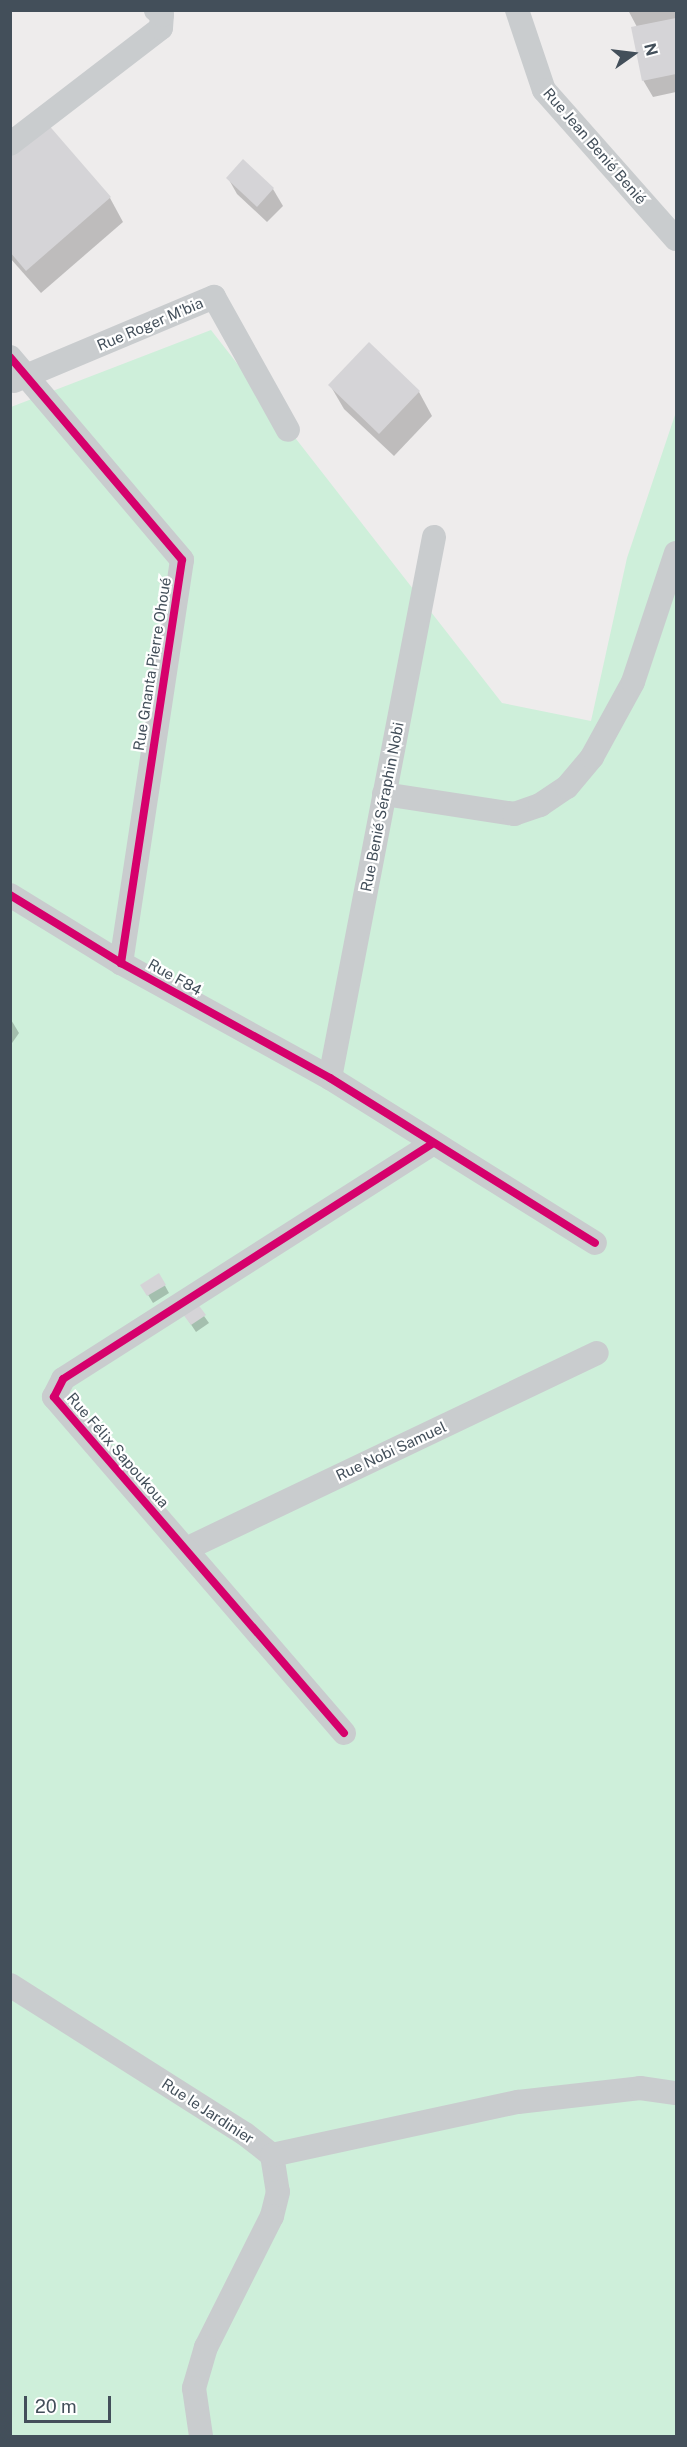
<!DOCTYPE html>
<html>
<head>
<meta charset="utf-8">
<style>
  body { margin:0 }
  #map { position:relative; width:687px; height:2447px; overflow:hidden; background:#eeecec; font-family:"Public Sans",sans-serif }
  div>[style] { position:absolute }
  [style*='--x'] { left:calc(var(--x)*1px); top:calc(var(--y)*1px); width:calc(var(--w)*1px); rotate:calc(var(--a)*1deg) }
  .green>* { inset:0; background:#ceefda }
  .shadow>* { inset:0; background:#0003 }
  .building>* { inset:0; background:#d5d4d7 }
  .minor>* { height:24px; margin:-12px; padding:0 12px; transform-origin:12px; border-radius:12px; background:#c9ccce }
  .cycleway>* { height:8px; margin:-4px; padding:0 4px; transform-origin:4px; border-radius:4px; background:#d6006c }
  span { translate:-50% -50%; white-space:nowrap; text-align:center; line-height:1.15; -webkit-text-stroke:4.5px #fff; paint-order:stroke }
  .street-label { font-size:15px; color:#434f5a }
  .frame { position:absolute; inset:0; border:12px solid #434f5a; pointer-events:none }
  .north { position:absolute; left:603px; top:24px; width:60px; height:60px; -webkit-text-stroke:4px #fff; paint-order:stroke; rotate:76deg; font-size:16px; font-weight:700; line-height:24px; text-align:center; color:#434f5a }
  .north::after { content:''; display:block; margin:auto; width:21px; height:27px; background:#434f5a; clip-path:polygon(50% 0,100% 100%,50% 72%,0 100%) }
  .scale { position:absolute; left:24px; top:2396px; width:87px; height:27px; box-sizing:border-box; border:3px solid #434f5a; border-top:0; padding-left:8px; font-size:18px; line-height:21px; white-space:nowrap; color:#434f5a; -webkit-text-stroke:4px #fff; paint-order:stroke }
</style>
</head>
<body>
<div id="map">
  <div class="green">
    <i style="clip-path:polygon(211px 330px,502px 703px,591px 721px,627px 558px,676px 412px,676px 2436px,11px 2436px,11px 407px)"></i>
  </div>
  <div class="shadow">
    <i style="clip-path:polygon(628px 10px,676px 10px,676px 92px,653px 97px,643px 80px,637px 27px)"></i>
    <i style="clip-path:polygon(46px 124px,110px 198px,123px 222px,41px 293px,10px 258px,10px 155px)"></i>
    <i style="clip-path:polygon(243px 161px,273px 189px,283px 206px,267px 222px,237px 194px,228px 178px)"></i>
    <i style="clip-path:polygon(330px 385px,419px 392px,432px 416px,394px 456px,344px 409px)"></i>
    <i style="clip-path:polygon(10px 1018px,19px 1033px,10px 1046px)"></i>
    <i style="clip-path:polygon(159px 1275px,169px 1293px,153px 1303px,142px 1285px)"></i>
    <i style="clip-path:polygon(184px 1314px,204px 1316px,209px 1323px,196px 1332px)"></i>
  </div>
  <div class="building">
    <i style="clip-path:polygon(676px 18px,676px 74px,642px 81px,631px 27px)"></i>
    <i style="clip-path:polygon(46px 122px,111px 197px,26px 271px,10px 252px,10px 153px)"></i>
    <i style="clip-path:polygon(243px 159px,274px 188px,257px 207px,226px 178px)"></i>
    <i style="clip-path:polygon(369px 342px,420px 391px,379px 434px,328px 385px)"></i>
    <i style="clip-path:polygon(159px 1273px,166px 1285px,147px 1296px,140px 1285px)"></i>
    <i style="clip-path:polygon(197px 1303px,206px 1315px,191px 1325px,182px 1313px)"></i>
  </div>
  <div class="minor">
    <i style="--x:517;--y:10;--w:84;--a:71.4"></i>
    <i style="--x:544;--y:90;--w:199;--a:48.5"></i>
    <i style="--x:10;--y:144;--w:190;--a:-37.5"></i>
    <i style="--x:161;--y:28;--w:13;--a:-86"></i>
    <i style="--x:162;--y:15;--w:8;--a:-140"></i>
    <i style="--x:10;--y:357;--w:266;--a:49.7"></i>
    <i style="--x:182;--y:560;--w:408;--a:98.6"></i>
    <i style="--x:14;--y:381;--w:217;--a:-22.8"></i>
    <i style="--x:214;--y:297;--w:152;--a:60.9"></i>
    <i style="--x:384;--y:794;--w:132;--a:8.7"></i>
    <i style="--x:514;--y:814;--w:28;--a:-19"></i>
    <i style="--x:540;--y:805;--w:32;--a:-34"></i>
    <i style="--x:567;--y:787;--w:39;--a:-50"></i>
    <i style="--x:592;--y:757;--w:85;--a:-61.3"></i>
    <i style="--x:633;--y:682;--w:136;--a:-71.6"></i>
    <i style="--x:10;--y:895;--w:130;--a:31.5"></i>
    <i style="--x:121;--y:963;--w:239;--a:28.8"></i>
    <i style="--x:330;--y:1078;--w:312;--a:31.9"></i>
    <i style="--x:330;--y:1078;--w:551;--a:-79.12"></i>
    <i style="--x:186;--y:1549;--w:455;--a:-25.5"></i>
    <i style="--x:344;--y:1733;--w:444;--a:-130.8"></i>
    <i style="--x:54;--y:1397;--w:20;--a:-63"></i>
    <i style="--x:63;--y:1379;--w:439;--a:-32.5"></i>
    <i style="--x:10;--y:1985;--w:278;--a:32.4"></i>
    <i style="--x:245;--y:2134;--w:34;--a:38"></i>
    <i style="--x:272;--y:2155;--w:37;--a:81"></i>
    <i style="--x:278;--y:2192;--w:25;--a:104"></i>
    <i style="--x:272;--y:2216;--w:147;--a:116.7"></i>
    <i style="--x:206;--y:2347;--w:43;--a:106.3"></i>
    <i style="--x:194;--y:2388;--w:49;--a:81.7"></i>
    <i style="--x:272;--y:2155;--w:252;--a:-12.2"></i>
    <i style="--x:518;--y:2102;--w:123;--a:-6.5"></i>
    <i style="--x:640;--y:2088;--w:36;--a:8"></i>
  </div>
  <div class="cycleway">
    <i style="--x:10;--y:357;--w:266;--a:49.7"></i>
    <i style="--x:182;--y:560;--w:408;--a:98.6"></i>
    <i style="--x:10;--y:895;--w:130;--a:31.5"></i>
    <i style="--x:121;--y:963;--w:239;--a:28.8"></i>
    <i style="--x:330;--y:1078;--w:312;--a:31.9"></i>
    <i style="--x:344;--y:1733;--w:444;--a:-130.8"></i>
    <i style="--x:54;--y:1397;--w:20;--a:-63"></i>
    <i style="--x:63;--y:1379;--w:439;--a:-32.5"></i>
  </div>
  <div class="street-label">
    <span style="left:595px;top:146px;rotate:49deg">Rue Jean Benié Benié</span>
    <span style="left:150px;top:324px;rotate:-23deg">Rue Roger M'bia</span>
    <span style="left:152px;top:664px;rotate:-81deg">Rue Gnanta Pierre Ohoué</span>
    <span style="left:382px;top:807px;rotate:-79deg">Rue Benié Séraphin Nobi</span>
    <span style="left:175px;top:977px;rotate:29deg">Rue F84</span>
    <span style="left:118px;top:1450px;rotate:49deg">Rue Félix Sapoukoua</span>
    <span style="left:391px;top:1451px;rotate:-25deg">Rue Nobi Samuel</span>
    <span style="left:208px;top:2111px;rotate:33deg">Rue le Jardinier</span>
  </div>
  <div class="frame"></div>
  <div class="north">N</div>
  <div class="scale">20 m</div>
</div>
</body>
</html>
